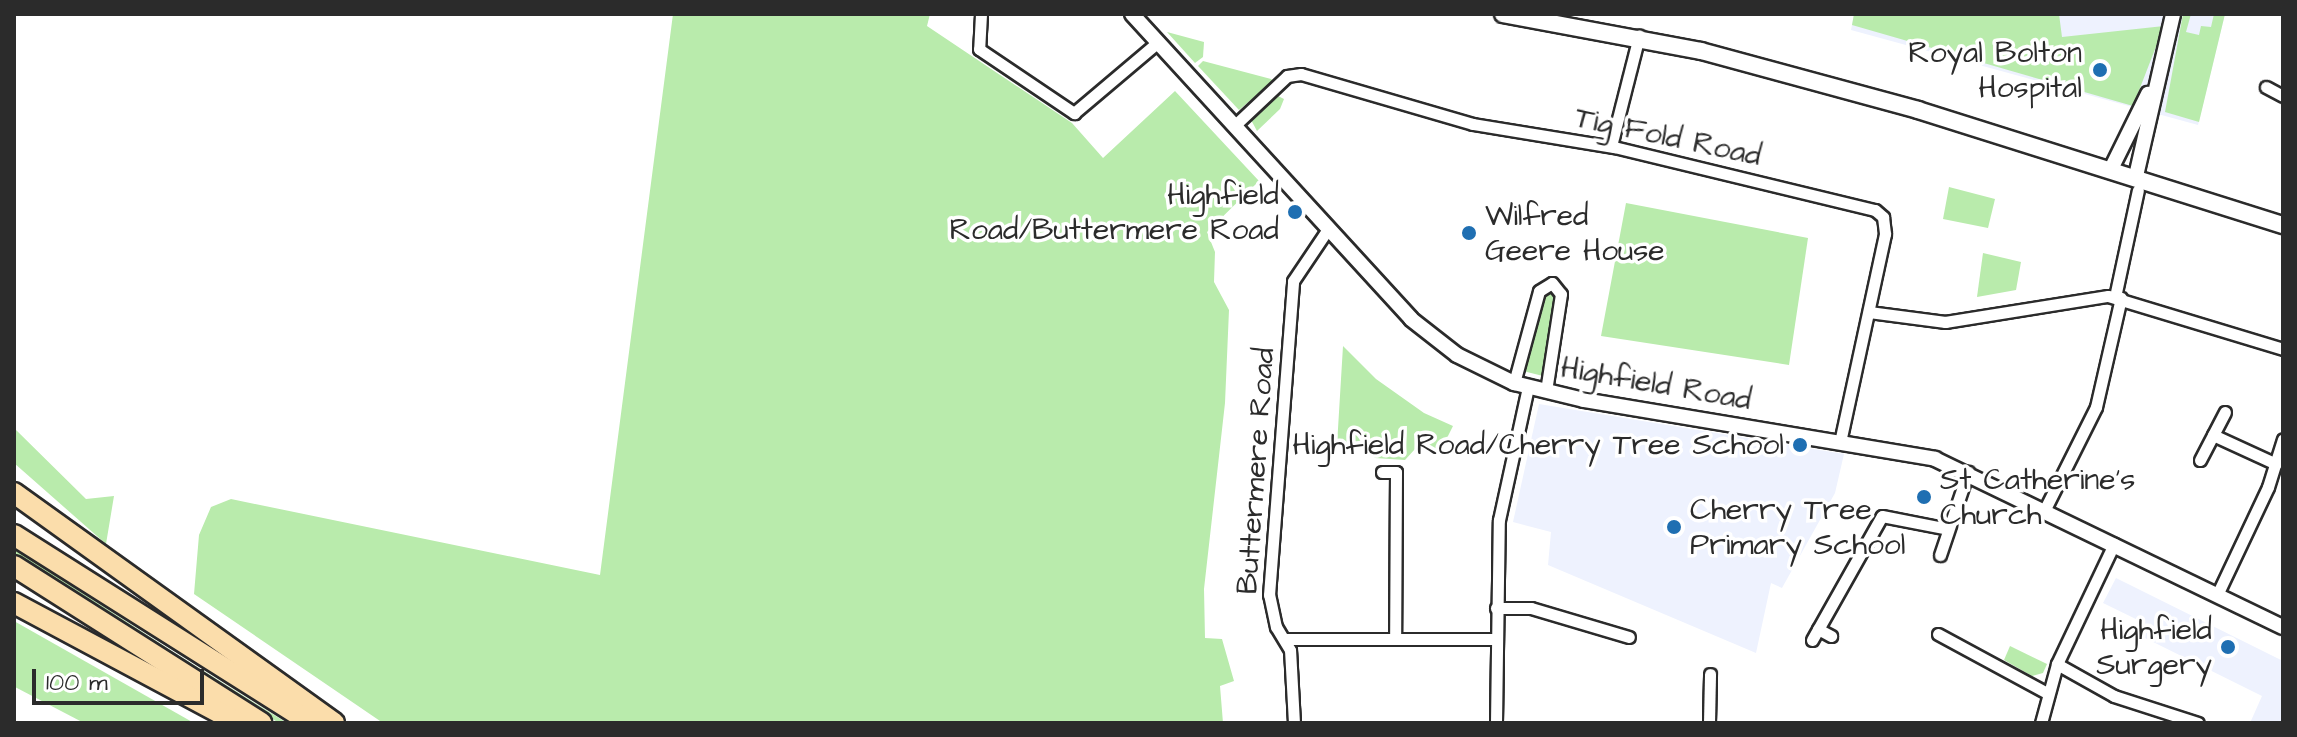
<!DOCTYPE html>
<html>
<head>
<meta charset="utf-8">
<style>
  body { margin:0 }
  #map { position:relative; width:2297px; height:737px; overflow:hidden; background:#fff; font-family:"Architects Daughter",sans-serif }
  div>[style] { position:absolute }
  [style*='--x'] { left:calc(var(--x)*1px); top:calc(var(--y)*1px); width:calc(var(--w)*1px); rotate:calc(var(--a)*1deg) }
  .built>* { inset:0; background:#eef2fe }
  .green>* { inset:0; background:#b9ebac }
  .roads { filter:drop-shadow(2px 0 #2b2b2b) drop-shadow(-2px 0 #2b2b2b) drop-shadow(0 2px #2b2b2b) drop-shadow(0 -2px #2b2b2b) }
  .minor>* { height:11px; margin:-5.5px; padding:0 5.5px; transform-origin:5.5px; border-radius:5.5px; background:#fff }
  .tertiary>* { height:14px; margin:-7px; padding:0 7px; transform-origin:7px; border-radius:7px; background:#fff }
  .secondary>* { height:16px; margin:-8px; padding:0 8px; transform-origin:8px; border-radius:8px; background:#fff }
  .motorway>* { height:20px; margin:-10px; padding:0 10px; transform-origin:10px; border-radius:10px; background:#fbddab }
  .dots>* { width:22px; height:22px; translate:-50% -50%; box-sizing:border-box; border:4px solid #fff; border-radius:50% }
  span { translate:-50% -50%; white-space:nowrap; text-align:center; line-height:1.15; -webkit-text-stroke:7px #fff; paint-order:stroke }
  .poi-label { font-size:30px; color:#2b2b2b }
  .right { translate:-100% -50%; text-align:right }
  .left { translate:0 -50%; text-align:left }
  .street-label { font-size:30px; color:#2b2b2b }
  .frame { position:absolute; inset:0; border:16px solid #2b2b2b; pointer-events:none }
  .scale { position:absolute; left:32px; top:669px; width:172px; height:36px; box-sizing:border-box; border:4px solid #2b2b2b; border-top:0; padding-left:10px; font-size:24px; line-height:28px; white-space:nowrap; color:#2b2b2b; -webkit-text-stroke:6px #fff; paint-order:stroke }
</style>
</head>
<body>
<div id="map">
  <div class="built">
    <i style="clip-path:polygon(1854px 14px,2225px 14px,2198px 125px,1851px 30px)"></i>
    <i style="clip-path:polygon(1539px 404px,1844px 454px,1835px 493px,1782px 588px,1771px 583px,1756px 653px,1548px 565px,1551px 532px,1513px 522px)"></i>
    <i style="clip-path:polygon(2116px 578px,2283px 661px,2283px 723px,2250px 723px,2262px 696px,2137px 634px,2142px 622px,2103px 603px)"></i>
  </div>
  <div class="green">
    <i style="clip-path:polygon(673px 14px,930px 14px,927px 26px,1072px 123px,1103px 158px,1175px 91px,1259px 181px,1207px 232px,1215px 252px,1214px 282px,1229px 310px,1225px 403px,1204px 589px,1205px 638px,1222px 639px,1234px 681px,1220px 686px,1223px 723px,383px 723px,194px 594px,199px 535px,211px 507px,231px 499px,600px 575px)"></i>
    <i style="clip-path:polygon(1854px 14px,2059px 14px,2062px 37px,2164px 26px,2133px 106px,1852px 25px)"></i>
    <i style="clip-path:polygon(2183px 14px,2191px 14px,2186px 32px,2199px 35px,2201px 26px,2211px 27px,2214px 14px,2225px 14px,2199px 122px,2165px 112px)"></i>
    <i style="clip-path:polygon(1167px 32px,1204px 42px,1203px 57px,1195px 63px)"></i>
    <i style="clip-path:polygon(1203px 61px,1271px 79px,1273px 81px,1239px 110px,1198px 66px)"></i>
    <i style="clip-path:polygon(1274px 94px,1284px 99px,1280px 109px,1257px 131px,1250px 118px)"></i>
    <i style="clip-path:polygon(1949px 187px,1995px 199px,1988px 228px,1943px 219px)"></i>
    <i style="clip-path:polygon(1626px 203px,1808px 238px,1789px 365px,1601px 336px)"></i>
    <i style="clip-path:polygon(1983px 253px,2021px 262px,2016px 290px,1977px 297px)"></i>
    <i style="clip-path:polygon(1552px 289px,1555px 295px,1543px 376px,1523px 371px,1543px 294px)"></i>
    <i style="clip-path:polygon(1343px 346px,1376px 379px,1424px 413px,1453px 426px,1441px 450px,1415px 449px,1405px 460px,1375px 458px,1361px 447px,1337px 445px)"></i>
    <i style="clip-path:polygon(14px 428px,86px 499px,114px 496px,106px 544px,14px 463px)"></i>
    <i style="clip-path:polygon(14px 549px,175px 653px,287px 723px,279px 723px,122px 624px,14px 555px)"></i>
    <i style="clip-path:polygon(14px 621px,194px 723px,84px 723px,15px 687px)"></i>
    <i style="clip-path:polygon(2010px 646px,2047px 664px,2043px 673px,2032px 676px,2004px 660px)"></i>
  </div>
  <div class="roads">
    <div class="minor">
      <i style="--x:981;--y:14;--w:35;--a:93"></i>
      <i style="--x:979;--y:49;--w:115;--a:34"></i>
      <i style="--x:1074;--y:113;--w:110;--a:-40.2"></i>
      <i style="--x:2266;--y:87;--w:19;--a:28"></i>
      <i style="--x:1234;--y:126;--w:73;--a:-43.3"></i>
      <i style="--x:1287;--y:76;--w:14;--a:-8"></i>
      <i style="--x:1301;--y:74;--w:179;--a:16.2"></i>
      <i style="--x:1473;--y:124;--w:143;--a:9.3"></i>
      <i style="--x:1614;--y:147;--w:268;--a:13.6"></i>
      <i style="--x:1875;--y:210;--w:11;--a:41"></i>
      <i style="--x:1883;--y:217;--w:17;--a:83"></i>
      <i style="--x:1885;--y:234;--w:213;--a:102.2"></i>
      <i style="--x:1611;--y:146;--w:114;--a:-75.7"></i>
      <i style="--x:2115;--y:297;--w:109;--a:-77.9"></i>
      <i style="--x:1869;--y:312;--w:77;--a:7.5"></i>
      <i style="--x:1945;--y:322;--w:165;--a:-9.1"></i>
      <i style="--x:2108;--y:296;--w:183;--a:16.8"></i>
      <i style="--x:1514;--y:383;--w:95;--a:-74.8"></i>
      <i style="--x:1539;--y:291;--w:15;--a:-32"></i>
      <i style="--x:1552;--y:283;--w:14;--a:51"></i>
      <i style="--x:1561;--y:294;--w:98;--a:98.8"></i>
      <i style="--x:2213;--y:435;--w:69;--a:24.7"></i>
      <i style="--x:2200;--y:460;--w:54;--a:-62.5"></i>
      <i style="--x:1382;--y:472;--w:14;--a:0"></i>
      <i style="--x:1396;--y:472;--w:167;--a:90.3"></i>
      <i style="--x:2045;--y:509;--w:114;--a:-63.4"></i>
      <i style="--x:2096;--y:407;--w:112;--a:-77.1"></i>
      <i style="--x:1940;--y:555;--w:88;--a:-71.4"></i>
      <i style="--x:2217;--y:595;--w:119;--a:-64.7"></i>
      <i style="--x:2268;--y:487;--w:50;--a:-72.6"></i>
      <i style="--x:1496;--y:608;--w:35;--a:0"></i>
      <i style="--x:1531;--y:608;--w:102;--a:16.5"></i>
      <i style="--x:1818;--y:629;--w:15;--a:28"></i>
      <i style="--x:1938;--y:634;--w:124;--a:28.4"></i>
      <i style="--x:1285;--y:639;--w:212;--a:0"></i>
      <i style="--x:1812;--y:640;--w:142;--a:-60.6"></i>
      <i style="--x:1882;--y:516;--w:67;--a:11.1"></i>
      <i style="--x:2057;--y:664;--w:65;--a:29.3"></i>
      <i style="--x:2114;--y:696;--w:88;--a:17.8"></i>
      <i style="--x:1294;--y:723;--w:73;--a:-93.1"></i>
      <i style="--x:1290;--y:650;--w:27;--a:-121"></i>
      <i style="--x:1276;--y:627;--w:33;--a:-102"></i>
      <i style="--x:1269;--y:595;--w:315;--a:-85.6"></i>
      <i style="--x:1293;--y:281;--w:63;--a:-56.1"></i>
      <i style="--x:1496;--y:723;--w:203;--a:-89.2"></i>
      <i style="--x:1499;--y:520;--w:136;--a:-77.7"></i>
      <i style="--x:1709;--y:723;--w:49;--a:-88.8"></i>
      <i style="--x:2041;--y:723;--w:61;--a:-74.8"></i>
      <i style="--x:2057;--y:664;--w:133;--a:-64.6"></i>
    </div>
    <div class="tertiary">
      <i style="--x:1132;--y:14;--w:413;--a:47.5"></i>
      <i style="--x:1411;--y:319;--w:58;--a:38"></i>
      <i style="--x:1457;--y:355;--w:64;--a:26.2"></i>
      <i style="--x:1514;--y:383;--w:72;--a:13.7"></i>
      <i style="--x:1584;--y:400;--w:356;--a:9.5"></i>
      <i style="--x:1935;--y:459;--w:386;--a:25.8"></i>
      <i style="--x:2111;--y:169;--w:84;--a:-63.7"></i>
      <i style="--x:2136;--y:176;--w:166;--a:-77.1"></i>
    </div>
    <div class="secondary">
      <i style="--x:1503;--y:14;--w:201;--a:10.6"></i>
      <i style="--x:1701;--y:51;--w:225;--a:15.2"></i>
      <i style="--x:1918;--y:110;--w:383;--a:17.5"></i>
    </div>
    <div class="motorway">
      <i style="--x:14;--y:493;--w:394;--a:35.7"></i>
      <i style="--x:14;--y:535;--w:352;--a:32.3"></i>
      <i style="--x:14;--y:566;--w:293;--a:32.4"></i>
      <i style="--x:14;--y:603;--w:255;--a:28.1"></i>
    </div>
  </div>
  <div class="dots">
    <i style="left:2100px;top:70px;background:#1f6fb2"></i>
    <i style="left:1295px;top:212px;background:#1f6fb2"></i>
    <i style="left:1469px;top:233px;background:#1f6fb2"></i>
    <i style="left:1800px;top:445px;background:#1f6fb2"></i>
    <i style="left:1924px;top:497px;background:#1f6fb2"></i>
    <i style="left:1674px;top:527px;background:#1f6fb2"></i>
    <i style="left:2228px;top:647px;background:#1f6fb2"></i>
  </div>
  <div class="poi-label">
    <span class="right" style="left:2082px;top:70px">Royal Bolton<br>Hospital</span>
    <span class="right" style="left:1279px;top:212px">Highfield<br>Road/Buttermere Road</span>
    <span class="left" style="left:1485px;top:233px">Wilfred<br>Geere House</span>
    <span class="right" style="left:1784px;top:445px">Highfield Road/Cherry Tree School</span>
    <span class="left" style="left:1940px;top:497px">St Catherine's<br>Church</span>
    <span class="left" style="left:1690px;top:527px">Cherry Tree<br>Primary School</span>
    <span class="right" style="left:2212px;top:647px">Highfield<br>Surgery</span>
  </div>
  <div class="street-label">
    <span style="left:1668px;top:137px;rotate:12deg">Tig Fold Road</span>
    <span style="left:1656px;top:384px;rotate:10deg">Highfield Road</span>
    <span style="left:1256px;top:471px;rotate:-86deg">Buttermere Road</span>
  </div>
  <div class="frame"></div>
  <div class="scale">100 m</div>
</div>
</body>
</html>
